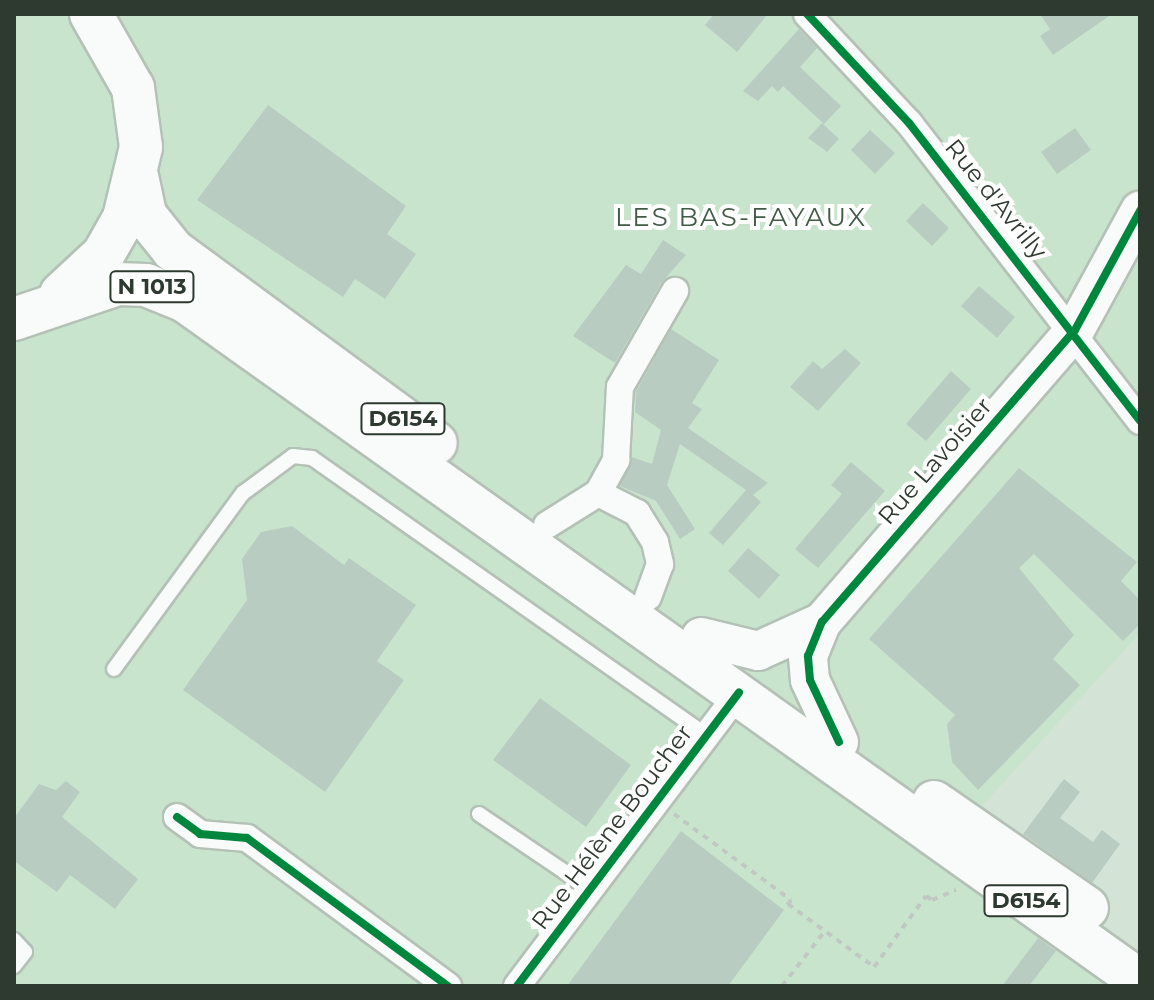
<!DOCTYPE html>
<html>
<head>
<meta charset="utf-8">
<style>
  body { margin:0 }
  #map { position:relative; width:1154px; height:1000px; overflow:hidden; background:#d3e4d6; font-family:Montserrat,sans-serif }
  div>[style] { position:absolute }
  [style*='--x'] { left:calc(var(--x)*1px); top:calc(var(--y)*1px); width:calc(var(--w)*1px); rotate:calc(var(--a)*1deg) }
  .built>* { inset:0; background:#c9e4cd }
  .building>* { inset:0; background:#b9ccc2 }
  .path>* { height:4px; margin-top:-2px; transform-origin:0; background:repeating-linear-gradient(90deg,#c1c7c2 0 6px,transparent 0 12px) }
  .roads { filter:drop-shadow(2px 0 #b4c1b6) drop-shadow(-2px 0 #b4c1b6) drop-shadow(0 2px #b4c1b6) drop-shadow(0 -2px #b4c1b6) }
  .lane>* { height:14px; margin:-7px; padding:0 7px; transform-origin:7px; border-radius:7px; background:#f8fbf9 }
  .street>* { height:26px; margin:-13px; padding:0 13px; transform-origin:13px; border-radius:13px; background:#f8fbf9 }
  .secondary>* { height:38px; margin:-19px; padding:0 19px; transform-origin:19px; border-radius:19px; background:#f8fbf9 }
  .primary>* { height:42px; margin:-21px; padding:0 21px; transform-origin:21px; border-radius:21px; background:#f8fbf9 }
  .cycleway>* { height:8px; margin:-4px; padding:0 4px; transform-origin:4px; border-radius:4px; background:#00873e }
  span { translate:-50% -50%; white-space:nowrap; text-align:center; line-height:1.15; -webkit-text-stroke:8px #fff; paint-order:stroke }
  .shield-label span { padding:2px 6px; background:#fff; border:2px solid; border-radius:6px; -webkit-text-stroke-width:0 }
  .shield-label { font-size:22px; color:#2e3930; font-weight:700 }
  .street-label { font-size:24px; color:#2e3930 }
  .neighbourhood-label { font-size:26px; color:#415a46; letter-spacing:2px }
  .frame { position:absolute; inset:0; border:16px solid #2e3930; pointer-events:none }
</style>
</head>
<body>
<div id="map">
  <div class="built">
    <i style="clip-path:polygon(14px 14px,1140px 14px,1140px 633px,964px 826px,1140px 986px,14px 986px)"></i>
  </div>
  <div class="building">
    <i style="clip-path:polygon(714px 14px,768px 14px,737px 52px,705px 25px)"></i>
    <i style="clip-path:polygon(1040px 14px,1112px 14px,1053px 55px,1040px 36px,1050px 29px)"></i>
    <i style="clip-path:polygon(799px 29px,817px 48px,800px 67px,841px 106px,824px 124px,783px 86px,778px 92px,772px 86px,758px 101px,743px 91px)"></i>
    <i style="clip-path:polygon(268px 105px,406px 206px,387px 234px,416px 254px,385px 299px,355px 279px,343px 297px,197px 200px)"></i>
    <i style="clip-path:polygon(822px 123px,839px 139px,827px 152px,808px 138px)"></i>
    <i style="clip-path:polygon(1075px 128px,1091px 150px,1057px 174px,1041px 152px)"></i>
    <i style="clip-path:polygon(870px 130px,895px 153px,875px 174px,851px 150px)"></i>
    <i style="clip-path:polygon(923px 203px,949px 228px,932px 246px,906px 221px)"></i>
    <i style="clip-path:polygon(663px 240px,686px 255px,661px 283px,615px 363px,573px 336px,626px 265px,641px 274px)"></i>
    <i style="clip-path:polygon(979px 286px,1015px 317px,997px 338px,961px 306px)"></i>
    <i style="clip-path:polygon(671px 329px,719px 360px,692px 403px,702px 409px,688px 428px,768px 483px,753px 495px,761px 502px,723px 545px,709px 533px,746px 490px,680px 444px,667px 485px,695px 529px,680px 539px,656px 501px,620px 486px,632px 457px,652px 464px,661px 430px,635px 412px,636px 392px)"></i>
    <i style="clip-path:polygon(845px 349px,861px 363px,818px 411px,790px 387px,813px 361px,822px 369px)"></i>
    <i style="clip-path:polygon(951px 371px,971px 389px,926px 441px,906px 424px)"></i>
    <i style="clip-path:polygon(851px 462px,885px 491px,818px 568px,795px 549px,842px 494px,831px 485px)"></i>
    <i style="clip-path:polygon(1019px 468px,1137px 562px,1121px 581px,1140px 600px,1140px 624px,1123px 641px,1034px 554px,1019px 568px,1074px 635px,1053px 659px,1080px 685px,978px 790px,952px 762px,947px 724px,955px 715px,869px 639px)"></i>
    <i style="clip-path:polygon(292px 526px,344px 565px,349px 558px,416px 605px,377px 661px,404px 680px,325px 792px,183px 690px,247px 600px,242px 559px,261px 532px)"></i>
    <i style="clip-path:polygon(748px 548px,780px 575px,759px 599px,728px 571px)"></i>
    <i style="clip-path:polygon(540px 698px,631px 765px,586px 827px,493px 760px)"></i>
    <i style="clip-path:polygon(1064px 779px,1080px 792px,1060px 818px,1093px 842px,1102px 830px,1120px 844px,1092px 883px,1023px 834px)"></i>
    <i style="clip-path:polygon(66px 781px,80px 792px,62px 817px,138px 879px,115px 909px,70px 875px,57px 892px,14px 861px,14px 818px,39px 784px,56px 790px)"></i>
    <i style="clip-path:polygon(681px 831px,784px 910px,728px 986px,567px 986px)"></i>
    <i style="clip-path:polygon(1038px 938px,1056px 951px,1029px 986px,1002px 986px)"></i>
  </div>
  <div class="path">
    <i style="--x:674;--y:814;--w:145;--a:36.3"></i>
    <i style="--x:791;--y:900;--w:12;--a:125"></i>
    <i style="--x:788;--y:904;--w:107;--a:36.2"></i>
    <i style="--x:874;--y:967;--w:88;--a:-53.8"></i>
    <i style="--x:926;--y:896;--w:7;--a:34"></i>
    <i style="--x:932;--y:900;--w:26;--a:-23"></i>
    <i style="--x:782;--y:986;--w:70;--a:-52"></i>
  </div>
  <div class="roads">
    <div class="lane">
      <i style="--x:114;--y:669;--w:218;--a:-53.8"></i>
      <i style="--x:243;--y:493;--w:62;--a:-36.5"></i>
      <i style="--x:293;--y:456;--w:19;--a:6"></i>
      <i style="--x:312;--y:458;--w:482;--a:35.1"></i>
      <i style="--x:479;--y:814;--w:134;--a:34"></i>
      <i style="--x:14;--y:940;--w:16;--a:47"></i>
      <i style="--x:25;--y:952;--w:18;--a:128"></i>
    </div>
    <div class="street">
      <i style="--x:807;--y:14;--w:149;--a:46.9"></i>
      <i style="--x:909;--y:123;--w:377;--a:52.2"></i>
      <i style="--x:598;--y:493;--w:44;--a:27.1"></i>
      <i style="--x:637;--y:513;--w:34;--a:58"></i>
      <i style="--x:655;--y:542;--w:23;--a:77"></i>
      <i style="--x:660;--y:564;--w:35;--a:110"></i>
      <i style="--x:547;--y:525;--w:60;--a:-32.1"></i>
      <i style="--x:598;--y:493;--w:38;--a:-61"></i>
      <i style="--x:616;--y:460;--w:73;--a:-86.9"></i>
      <i style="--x:620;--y:387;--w:111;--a:-60.2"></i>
      <i style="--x:177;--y:817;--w:29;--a:36"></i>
      <i style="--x:200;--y:834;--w:47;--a:4.9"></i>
      <i style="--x:247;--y:838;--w:250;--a:36.4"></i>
      <i style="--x:517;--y:986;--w:368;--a:-52.9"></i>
    </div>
    <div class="secondary">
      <i style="--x:701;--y:637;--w:59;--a:13.8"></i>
      <i style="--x:758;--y:651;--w:70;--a:-24.4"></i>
      <i style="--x:839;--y:742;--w:68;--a:-115.1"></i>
      <i style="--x:810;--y:680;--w:24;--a:-95"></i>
      <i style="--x:808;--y:656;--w:37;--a:-68"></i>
      <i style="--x:822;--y:622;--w:386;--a:-49.1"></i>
      <i style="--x:1075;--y:330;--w:136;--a:-61.4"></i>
    </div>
    <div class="primary">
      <i style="--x:137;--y:176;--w:40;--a:78"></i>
      <i style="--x:145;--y:215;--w:45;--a:51.3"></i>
      <i style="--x:173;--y:250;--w:326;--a:36.3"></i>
      <i style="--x:61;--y:294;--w:57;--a:-42.9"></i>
      <i style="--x:103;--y:255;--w:43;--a:-60.4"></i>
      <i style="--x:124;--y:218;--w:73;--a:-76.5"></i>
      <i style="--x:141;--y:147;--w:60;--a:-97.7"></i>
      <i style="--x:133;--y:88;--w:85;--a:-119.6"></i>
      <i style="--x:14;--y:319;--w:110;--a:-18.6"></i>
      <i style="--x:118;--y:284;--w:28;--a:2"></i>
      <i style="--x:146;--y:285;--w:42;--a:22.3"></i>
      <i style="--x:185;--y:301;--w:1172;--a:35.45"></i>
      <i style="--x:934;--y:802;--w:186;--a:34.7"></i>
    </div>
  </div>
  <div class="cycleway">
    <i style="--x:807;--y:14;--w:149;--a:46.9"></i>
    <i style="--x:909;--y:123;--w:377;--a:52.2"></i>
    <i style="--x:839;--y:742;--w:68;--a:-115.1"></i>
    <i style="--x:810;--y:680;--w:24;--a:-95"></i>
    <i style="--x:808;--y:656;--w:37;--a:-68"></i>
    <i style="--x:822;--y:622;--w:386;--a:-49.1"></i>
    <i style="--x:1075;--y:330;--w:136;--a:-61.4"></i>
    <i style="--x:177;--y:817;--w:29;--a:36"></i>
    <i style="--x:200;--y:834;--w:47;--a:4.9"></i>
    <i style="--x:247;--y:838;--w:250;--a:36.4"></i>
    <i style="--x:517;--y:986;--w:368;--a:-52.9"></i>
  </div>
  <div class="shield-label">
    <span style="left:152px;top:287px">N 1013</span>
    <span style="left:403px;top:419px">D6154</span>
    <span style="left:1026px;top:901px">D6154</span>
  </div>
  <div class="street-label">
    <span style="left:996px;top:199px;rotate:51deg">Rue d'Avrilly</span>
    <span style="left:935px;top:461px;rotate:-49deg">Rue Lavoisier</span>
    <span style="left:612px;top:827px;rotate:-53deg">Rue Hélène Boucher</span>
  </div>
  <div class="neighbourhood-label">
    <span style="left:741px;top:218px">LES BAS-FAYAUX</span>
  </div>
  <div class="frame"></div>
</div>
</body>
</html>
